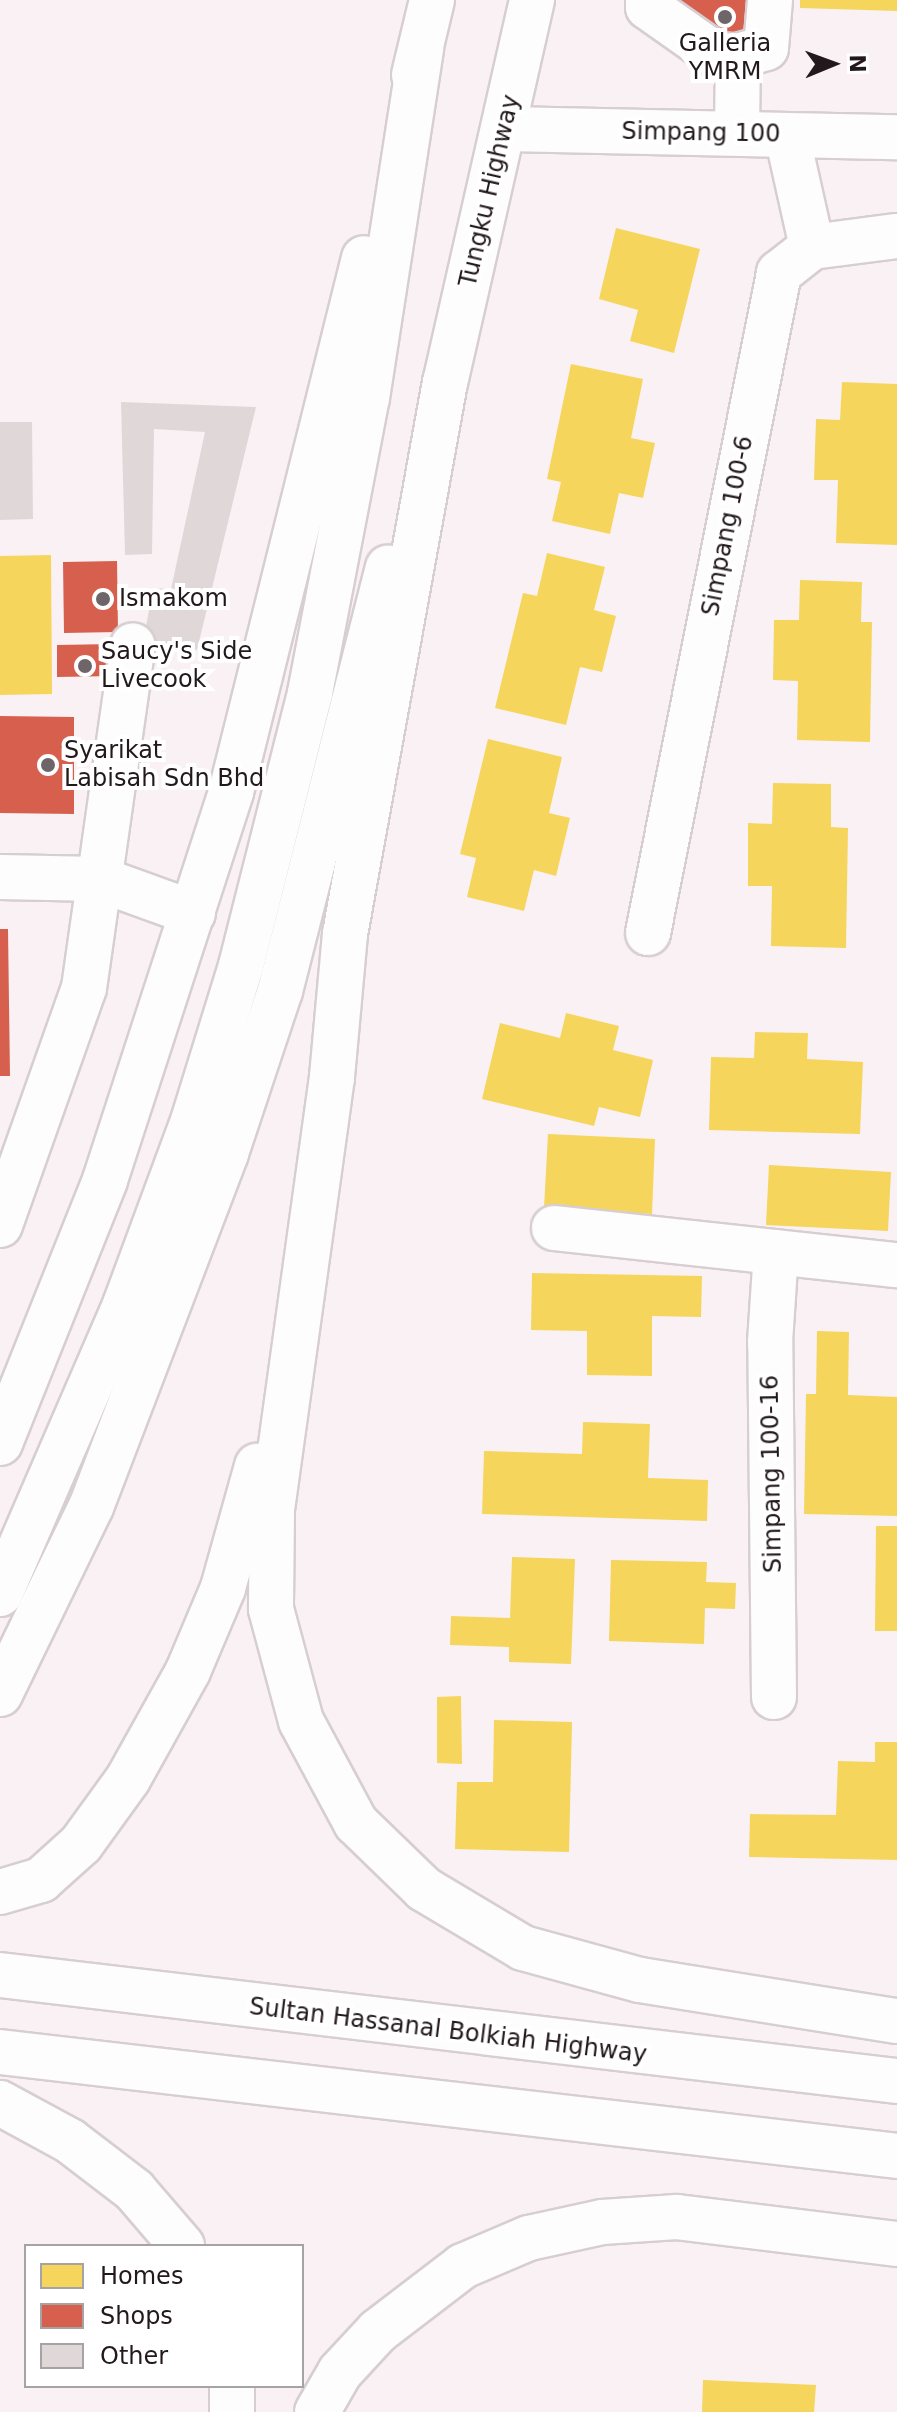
<!DOCTYPE html>
<html>
<head>
<meta charset="utf-8">
<style>
  body { margin:0 }
  #map { position:relative; width:897px; height:2412px; overflow:hidden; background:#faf1f4; font-family:"DejaVu Sans",sans-serif }
  div>[style] { position:absolute }
  [style*='--x'] { left:calc(var(--x)*1px); top:calc(var(--y)*1px); width:calc(var(--w)*1px); rotate:calc(var(--a)*1deg) }
  .homes>* { inset:0; background:#f6d55c }
  .shops>* { inset:0; background:#d6604d }
  .building>* { inset:0; background:#e0d7d8 }
  .roads { filter:drop-shadow(2px 0 #d7ced1) drop-shadow(-2px 0 #d7ced1) drop-shadow(0 2px #d7ced1) drop-shadow(0 -2px #d7ced1) }
  .minor>* { height:44px; margin:-22px; padding:0 22px; transform-origin:22px; border-radius:22px; background:#fefdfd }
  .highway>* { height:44px; margin:-22px; padding:0 22px; transform-origin:22px; border-radius:22px; background:#fefdfd }
  .dots>* { width:22px; height:22px; translate:-50% -50%; box-sizing:border-box; border:4px solid #fff; border-radius:50% }
  span { translate:-50% -50%; white-space:nowrap; text-align:center; line-height:1.15; -webkit-text-stroke:8px #fff; paint-order:stroke }
  .poi-label { font-size:24px; color:#23191d }
  .left { translate:0 -50%; text-align:left }
  .street-label { font-size:24px; color:#23191d }
  .legend { position:absolute; left:24px; top:2244px; width:280px; height:144px; box-sizing:border-box; background:#fff; border:2px solid #a7a3a5; margin:0; padding:10px 14px; list-style:none; font-size:24px; color:#23191d }
  .legend li { display:flex; align-items:center; gap:16px; height:40px }
  .legend b { width:40px; border:2px solid #a7a3a5 }
  .north { position:absolute; left:793px; top:24px; width:80px; height:80px; -webkit-text-stroke:6px #fff; paint-order:stroke; rotate:89deg; font-size:22px; font-weight:700; line-height:32px; text-align:center; color:#23191d }
  .north::after { content:''; display:block; margin:auto; width:28px; height:36px; background:#23191d; clip-path:polygon(50% 0,100% 100%,50% 72%,0 100%) }
</style>
</head>
<body>
<div id="map">
  <div class="homes">
    <i style="clip-path:polygon(800px 0,897px 0,897px 11px,800px 8px)"></i>
    <i style="clip-path:polygon(616px 228px,700px 249px,674px 353px,630px 341px,638px 310px,599px 299px)"></i>
    <i style="clip-path:polygon(571px 364px,643px 379px,631px 438px,655px 443px,643px 498px,619px 493px,610px 534px,552px 521px,561px 482px,547px 479px)"></i>
    <i style="clip-path:polygon(842px 382px,897px 384px,897px 545px,836px 543px,838px 480px,814px 480px,816px 419px,840px 420px)"></i>
    <i style="clip-path:polygon(547px 553px,605px 567px,594px 610px,616px 616px,602px 672px,580px 667px,566px 725px,495px 708px,523px 593px,537px 596px)"></i>
    <i style="clip-path:polygon(51px 555px,52px 694px,0 695px,0 556px)"></i>
    <i style="clip-path:polygon(800px 580px,862px 582px,861px 622px,872px 622px,870px 742px,797px 740px,798px 681px,773px 680px,774px 620px,799px 620px)"></i>
    <i style="clip-path:polygon(488px 739px,562px 757px,549px 813px,570px 818px,556px 876px,534px 870px,524px 911px,467px 897px,476px 858px,460px 854px)"></i>
    <i style="clip-path:polygon(773px 783px,831px 784px,831px 827px,848px 828px,846px 948px,771px 946px,772px 886px,748px 886px,748px 823px,772px 824px)"></i>
    <i style="clip-path:polygon(566px 1013px,619px 1026px,613px 1050px,653px 1060px,640px 1117px,599px 1107px,594px 1126px,482px 1099px,500px 1023px,560px 1038px)"></i>
    <i style="clip-path:polygon(755px 1032px,808px 1033px,807px 1059px,863px 1062px,860px 1134px,709px 1130px,711px 1057px,754px 1058px)"></i>
    <i style="clip-path:polygon(548px 1134px,655px 1139px,652px 1214px,544px 1208px)"></i>
    <i style="clip-path:polygon(769px 1165px,891px 1172px,888px 1231px,766px 1225px)"></i>
    <i style="clip-path:polygon(532px 1273px,702px 1276px,701px 1317px,652px 1316px,652px 1376px,587px 1375px,587px 1331px,531px 1330px)"></i>
    <i style="clip-path:polygon(817px 1331px,849px 1332px,848px 1395px,897px 1397px,897px 1516px,804px 1514px,806px 1394px,816px 1394px)"></i>
    <i style="clip-path:polygon(583px 1422px,650px 1424px,648px 1478px,708px 1480px,707px 1521px,482px 1514px,484px 1451px,582px 1454px)"></i>
    <i style="clip-path:polygon(876px 1526px,897px 1526px,897px 1631px,875px 1631px)"></i>
    <i style="clip-path:polygon(512px 1557px,575px 1559px,571px 1664px,509px 1662px,509px 1647px,450px 1645px,451px 1616px,510px 1618px)"></i>
    <i style="clip-path:polygon(611px 1560px,707px 1562px,706px 1582px,736px 1583px,735px 1609px,705px 1608px,704px 1644px,609px 1641px)"></i>
    <i style="clip-path:polygon(461px 1696px,462px 1764px,437px 1763px,437px 1697px)"></i>
    <i style="clip-path:polygon(494px 1720px,572px 1722px,569px 1852px,455px 1849px,457px 1782px,493px 1782px)"></i>
    <i style="clip-path:polygon(875px 1742px,897px 1742px,897px 1860px,749px 1857px,750px 1814px,836px 1815px,838px 1761px,875px 1762px)"></i>
    <i style="clip-path:polygon(703px 2380px,816px 2385px,814px 2412px,702px 2412px)"></i>
  </div>
  <div class="shops">
    <i style="clip-path:polygon(668px 0,759px 0,759px 34px,712px 34px)"></i>
    <i style="clip-path:polygon(117px 561px,118px 632px,64px 633px,63px 562px)"></i>
    <i style="clip-path:polygon(114px 644px,115px 676px,57px 677px,57px 645px)"></i>
    <i style="clip-path:polygon(0 716px,74px 717px,74px 814px,0 813px)"></i>
    <i style="clip-path:polygon(0 929px,8px 929px,10px 1076px,0 1076px)"></i>
  </div>
  <div class="building">
    <i style="clip-path:polygon(121px 402px,256px 407px,197px 650px,143px 643px,153px 588px,171px 589px,205px 432px,154px 429px,152px 554px,125px 555px)"></i>
    <i style="clip-path:polygon(0 422px,32px 422px,33px 519px,0 520px)"></i>
  </div>
  <div class="roads">
    <div class="minor">
      <i style="--x:648;--y:0;--w:7;--a:90"></i>
      <i style="--x:648;--y:7;--w:83;--a:35.2"></i>
      <i style="--x:716;--y:55;--w:22;--a:3"></i>
      <i style="--x:738;--y:56;--w:29;--a:-16"></i>
      <i style="--x:766;--y:48;--w:48;--a:-85.2"></i>
      <i style="--x:505;--y:129;--w:392;--a:1.2"></i>
      <i style="--x:737;--y:133;--w:77;--a:-89.3"></i>
      <i style="--x:787;--y:135;--w:115;--a:77.4"></i>
      <i style="--x:812;--y:247;--w:86;--a:-7.4"></i>
      <i style="--x:0;--y:877;--w:99;--a:1.2"></i>
      <i style="--x:99;--y:879;--w:100;--a:19.9"></i>
      <i style="--x:648;--y:933;--w:673;--a:-78.77"></i>
      <i style="--x:779;--y:273;--w:42;--a:-38.2"></i>
      <i style="--x:0;--y:1225;--w:251;--a:-70.5"></i>
      <i style="--x:84;--y:988;--w:346;--a:-81.9"></i>
      <i style="--x:554;--y:1228;--w:345;--a:6.2"></i>
      <i style="--x:774;--y:1697;--w:355;--a:-90.6"></i>
      <i style="--x:770;--y:1342;--w:90;--a:-86.2"></i>
    </div>
    <div class="highway">
      <i style="--x:532;--y:0;--w:392;--a:102.8"></i>
      <i style="--x:445;--y:382;--w:561;--a:100.27"></i>
      <i style="--x:345;--y:934;--w:144;--a:95.2"></i>
      <i style="--x:332;--y:1077;--w:436;--a:97.9"></i>
      <i style="--x:272;--y:1509;--w:100;--a:90.6"></i>
      <i style="--x:271;--y:1609;--w:116;--a:75"></i>
      <i style="--x:301;--y:1721;--w:116;--a:61.7"></i>
      <i style="--x:356;--y:1823;--w:95;--a:44.1"></i>
      <i style="--x:424;--y:1889;--w:115;--a:30.8"></i>
      <i style="--x:523;--y:1948;--w:121;--a:15.3"></i>
      <i style="--x:640;--y:1980;--w:260;--a:9.1"></i>
      <i style="--x:414;--y:75;--w:77;--a:-76.5"></i>
      <i style="--x:0;--y:1443;--w:283;--a:-68.2"></i>
      <i style="--x:105;--y:1180;--w:408;--a:-72"></i>
      <i style="--x:231;--y:792;--w:550;--a:-76.01"></i>
      <i style="--x:0;--y:1594;--w:315;--a:-66.6"></i>
      <i style="--x:125;--y:1305;--w:199;--a:-69.7"></i>
      <i style="--x:194;--y:1118;--w:159;--a:-72.8"></i>
      <i style="--x:241;--y:966;--w:282;--a:-75.8"></i>
      <i style="--x:310;--y:693;--w:300;--a:-79.1"></i>
      <i style="--x:367;--y:398;--w:353;--a:-81.2"></i>
      <i style="--x:0;--y:1694;--w:208;--a:-64.1"></i>
      <i style="--x:91;--y:1507;--w:379;--a:-69.1"></i>
      <i style="--x:226;--y:1153;--w:171;--a:-71.6"></i>
      <i style="--x:280;--y:991;--w:437;--a:-75.7"></i>
      <i style="--x:0;--y:1892;--w:43;--a:-16.3"></i>
      <i style="--x:41;--y:1880;--w:54;--a:-42"></i>
      <i style="--x:81;--y:1844;--w:80;--a:-54.1"></i>
      <i style="--x:128;--y:1779;--w:124;--a:-60.9"></i>
      <i style="--x:188;--y:1671;--w:90;--a:-67.1"></i>
      <i style="--x:223;--y:1588;--w:127;--a:-74.4"></i>
      <i style="--x:0;--y:1975;--w:903;--a:6.74"></i>
      <i style="--x:0;--y:2052;--w:903;--a:6.61"></i>
      <i style="--x:0;--y:2103;--w:80;--a:28.5"></i>
      <i style="--x:70;--y:2141;--w:81;--a:37.4"></i>
      <i style="--x:134;--y:2190;--w:74;--a:49.4"></i>
      <i style="--x:232;--y:2386;--w:26;--a:90"></i>
      <i style="--x:317;--y:2412;--w:46;--a:-60.1"></i>
      <i style="--x:340;--y:2372;--w:56;--a:-47.2"></i>
      <i style="--x:378;--y:2331;--w:107;--a:-37.4"></i>
      <i style="--x:463;--y:2266;--w:72;--a:-23"></i>
      <i style="--x:529;--y:2238;--w:75;--a:-12.4"></i>
      <i style="--x:602;--y:2222;--w:75;--a:-3.8"></i>
      <i style="--x:677;--y:2217;--w:222;--a:7"></i>
    </div>
  </div>
  <div class="dots">
    <i style="left:725px;top:17px;background:#6e6568"></i>
    <i style="left:103px;top:599px;background:#6e6568"></i>
    <i style="left:85px;top:666px;background:#6e6568"></i>
    <i style="left:48px;top:765px;background:#6e6568"></i>
  </div>
  <div class="poi-label">
    <span style="left:725px;top:58px">Galleria<br>YMRM</span>
    <span class="left" style="left:119px;top:599px">Ismakom</span>
    <span class="left" style="left:101px;top:666px">Saucy's Side<br>Livecook</span>
    <span class="left" style="left:64px;top:765px">Syarikat<br>Labisah Sdn Bhd</span>
  </div>
  <div class="street-label">
    <span style="left:701px;top:133px;rotate:1deg">Simpang 100</span>
    <span style="left:490px;top:191px;rotate:-77deg">Tungku Highway</span>
    <span style="left:728px;top:526px;rotate:-79deg">Simpang 100-6</span>
    <span style="left:772px;top:1474px;rotate:-91deg">Simpang 100-16</span>
    <span style="left:448px;top:2031px;rotate:7deg">Sultan Hassanal Bolkiah Highway</span>
  </div>
  <ul class="legend">
  <li><b style="height:22px;background:#f6d55c"></b>Homes</li>
  <li><b style="height:22px;background:#d6604d"></b>Shops</li>
  <li><b style="height:22px;background:#e0d7d8"></b>Other</li>
  </ul>
  <div class="north">N</div>
</div>
</body>
</html>
